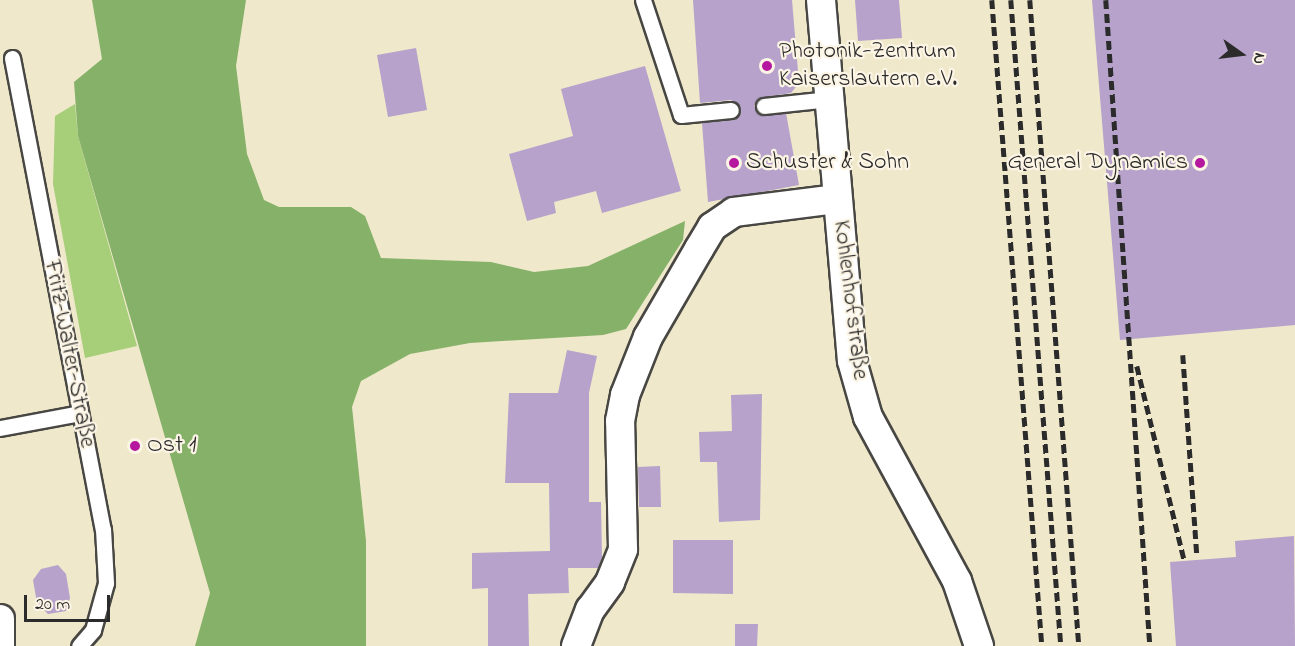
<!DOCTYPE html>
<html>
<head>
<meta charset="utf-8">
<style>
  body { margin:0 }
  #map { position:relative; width:1295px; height:646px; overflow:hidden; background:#efe8cb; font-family:"Indie Flower",sans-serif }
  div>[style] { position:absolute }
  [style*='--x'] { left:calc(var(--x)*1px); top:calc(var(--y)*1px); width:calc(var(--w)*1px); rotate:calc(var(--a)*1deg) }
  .green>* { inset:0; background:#a7ce79 }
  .forest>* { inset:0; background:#85b169 }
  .building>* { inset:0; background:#b6a2cb }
  .roads { filter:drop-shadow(2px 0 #484743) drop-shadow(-2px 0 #484743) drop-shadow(0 2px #484743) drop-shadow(0 -2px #484743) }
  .lane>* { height:15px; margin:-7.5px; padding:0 7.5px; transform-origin:7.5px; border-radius:7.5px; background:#fff }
  .street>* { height:28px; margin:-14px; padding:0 14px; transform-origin:14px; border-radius:14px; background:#fff }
  .rail>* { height:4.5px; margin-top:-2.25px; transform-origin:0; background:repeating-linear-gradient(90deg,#2b2b2b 0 9px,transparent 0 13.5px) }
  .dots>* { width:16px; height:16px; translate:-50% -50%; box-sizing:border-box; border:3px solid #fcf5e5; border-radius:50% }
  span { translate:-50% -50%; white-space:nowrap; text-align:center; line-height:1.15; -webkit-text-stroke:4.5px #fcf5e5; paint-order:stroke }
  .poi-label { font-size:24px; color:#2b2b2b }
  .left { translate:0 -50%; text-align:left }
  .right { translate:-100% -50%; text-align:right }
  .street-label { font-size:24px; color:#2b2b2b }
  .north { position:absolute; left:1211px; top:24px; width:60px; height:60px; -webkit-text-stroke:4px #fcf5e5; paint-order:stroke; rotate:104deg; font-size:16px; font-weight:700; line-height:24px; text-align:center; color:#2b2b2b }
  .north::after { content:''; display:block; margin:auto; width:21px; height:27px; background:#2b2b2b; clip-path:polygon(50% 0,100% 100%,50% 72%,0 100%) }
  .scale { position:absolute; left:24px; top:595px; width:86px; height:27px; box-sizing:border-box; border:3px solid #2b2b2b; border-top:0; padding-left:8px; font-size:18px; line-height:21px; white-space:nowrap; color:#2b2b2b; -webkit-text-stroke:4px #fcf5e5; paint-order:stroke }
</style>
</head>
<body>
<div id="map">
  <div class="green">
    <i style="clip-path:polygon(75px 104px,78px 136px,137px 346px,85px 358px,53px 184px,55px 116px)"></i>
  </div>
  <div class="forest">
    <i style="clip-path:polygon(92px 0,246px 0,236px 66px,247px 154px,264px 200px,279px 207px,351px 207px,365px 216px,381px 258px,491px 262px,534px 272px,588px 266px,685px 221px,683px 240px,626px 329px,603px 335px,470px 343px,410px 354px,361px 381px,352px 407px,366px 541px,366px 646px,195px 646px,210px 593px,78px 136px,74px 82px,102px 59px)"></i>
  </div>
  <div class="building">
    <i style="clip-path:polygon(693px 0,792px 0,799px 83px,791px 93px,759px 98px,754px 106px,761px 115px,786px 113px,799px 185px,708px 202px,702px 123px,733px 120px,741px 110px,731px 100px,700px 103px)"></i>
    <i style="clip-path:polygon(855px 0,899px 0,902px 38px,858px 41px)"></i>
    <i style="clip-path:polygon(1092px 0,1295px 0,1295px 325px,1120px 340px)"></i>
    <i style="clip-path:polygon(416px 48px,427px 110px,388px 117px,377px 55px)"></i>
    <i style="clip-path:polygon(645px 66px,681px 191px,602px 213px,596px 191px,554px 202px,556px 213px,527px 221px,509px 154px,573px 136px,561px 89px)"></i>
    <i style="clip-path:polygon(567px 350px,597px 356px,589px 393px,589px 502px,601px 502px,602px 558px,598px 568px,568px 568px,569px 593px,528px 594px,529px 646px,488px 646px,488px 588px,472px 589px,472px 553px,550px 551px,549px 483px,505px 483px,509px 393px,558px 393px)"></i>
    <i style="clip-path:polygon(762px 394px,760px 520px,719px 522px,717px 462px,700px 462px,699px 432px,732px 431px,731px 395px)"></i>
    <i style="clip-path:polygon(660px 466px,661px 507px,639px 507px,638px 467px)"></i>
    <i style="clip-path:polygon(1294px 536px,1295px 646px,1176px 646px,1170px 562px,1236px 557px,1235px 541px)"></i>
    <i style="clip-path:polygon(673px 540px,733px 540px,733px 594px,673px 593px)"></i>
    <i style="clip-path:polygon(58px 565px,66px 574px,70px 598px,66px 611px,48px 614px,37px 603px,33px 580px,41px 569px)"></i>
    <i style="clip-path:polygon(735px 624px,758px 624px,757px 646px,735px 646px)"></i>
  </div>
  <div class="roads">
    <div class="lane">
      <i style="--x:643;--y:0;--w:121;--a:71.7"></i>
      <i style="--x:681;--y:115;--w:50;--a:-5.7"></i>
      <i style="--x:12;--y:58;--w:480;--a:79.1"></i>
      <i style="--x:103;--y:529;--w:54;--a:86.8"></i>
      <i style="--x:106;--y:583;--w:49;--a:105.5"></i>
      <i style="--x:93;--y:630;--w:21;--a:131"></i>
      <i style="--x:764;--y:106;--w:65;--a:-6.1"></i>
      <i style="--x:0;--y:428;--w:81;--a:-10.6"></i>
    </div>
    <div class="street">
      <i style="--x:821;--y:0;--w:362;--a:85.1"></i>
      <i style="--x:852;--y:361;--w:58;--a:74.1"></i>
      <i style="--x:868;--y:417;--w:187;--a:61.5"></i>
      <i style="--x:957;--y:581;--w:69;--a:71.3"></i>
      <i style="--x:0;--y:619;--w:27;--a:90"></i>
      <i style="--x:576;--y:646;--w:39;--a:-69"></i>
      <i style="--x:590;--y:610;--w:34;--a:-54"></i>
      <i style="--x:610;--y:582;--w:35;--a:-68"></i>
      <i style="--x:623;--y:549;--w:128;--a:-91.3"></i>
      <i style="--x:620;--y:421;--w:26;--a:-79"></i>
      <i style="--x:625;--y:395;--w:62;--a:-68.4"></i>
      <i style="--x:648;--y:337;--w:102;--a:-59.9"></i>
      <i style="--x:699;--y:249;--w:26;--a:-59"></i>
      <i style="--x:712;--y:227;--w:27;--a:-34"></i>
      <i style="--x:734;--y:212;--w:104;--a:-7.2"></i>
    </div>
  </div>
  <div class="rail">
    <i style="--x:992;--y:0;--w:648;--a:85.57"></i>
    <i style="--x:1011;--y:0;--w:648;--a:85.57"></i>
    <i style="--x:1030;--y:0;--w:648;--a:85.66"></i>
    <i style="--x:1106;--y:0;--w:647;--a:86.1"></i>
    <i style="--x:1183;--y:355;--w:201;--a:86"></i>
    <i style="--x:1137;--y:366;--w:199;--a:76.3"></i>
  </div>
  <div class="dots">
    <i style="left:767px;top:66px;background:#b5179e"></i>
    <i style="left:734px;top:163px;background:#b5179e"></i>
    <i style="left:1200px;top:163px;background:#b5179e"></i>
    <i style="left:135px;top:446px;background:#b5179e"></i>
  </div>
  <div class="poi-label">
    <span class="left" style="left:779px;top:66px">Photonik-Zentrum<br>Kaiserslautern e.V.</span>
    <span class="left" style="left:746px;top:163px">Schuster &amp; Sohn</span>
    <span class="right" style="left:1188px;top:163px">General Dynamics</span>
    <span class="left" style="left:147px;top:446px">Ost 1</span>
  </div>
  <div class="street-label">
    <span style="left:850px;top:300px;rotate:83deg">Kohlenhofstraße</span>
    <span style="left:69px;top:354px;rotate:79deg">Fritz-Walter-Straße</span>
  </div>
  <div class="north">N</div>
  <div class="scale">20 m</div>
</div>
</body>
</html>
